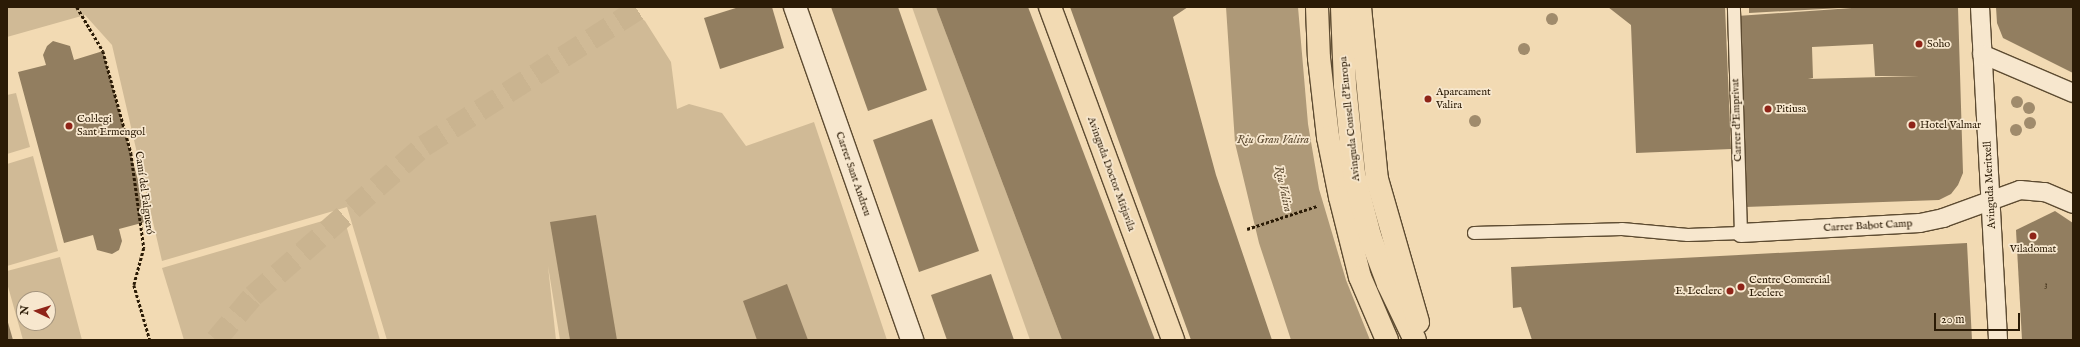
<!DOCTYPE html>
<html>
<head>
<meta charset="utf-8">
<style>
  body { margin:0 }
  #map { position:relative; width:2080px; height:347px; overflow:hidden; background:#f2dab3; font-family:"IM FELL English",serif }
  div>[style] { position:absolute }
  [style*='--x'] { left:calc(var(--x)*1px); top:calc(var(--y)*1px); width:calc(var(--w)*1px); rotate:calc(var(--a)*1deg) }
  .green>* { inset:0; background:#d0ba96 }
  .water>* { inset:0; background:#ae9978 }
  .building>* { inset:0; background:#927e60 }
  .primary-tunnel>* { height:22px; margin-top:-11px; transform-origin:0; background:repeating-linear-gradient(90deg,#cab490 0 22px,transparent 0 33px) }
  .path>* { height:2.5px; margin-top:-1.25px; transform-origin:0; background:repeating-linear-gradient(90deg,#2b1b06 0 3px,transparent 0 5px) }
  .roads { filter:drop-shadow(1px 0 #5d4b31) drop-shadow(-1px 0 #5d4b31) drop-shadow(0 1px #5d4b31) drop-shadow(0 -1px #5d4b31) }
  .service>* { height:12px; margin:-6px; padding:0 6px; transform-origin:6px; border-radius:6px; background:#f7e7ce }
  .pedestrian>* { height:18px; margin:-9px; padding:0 9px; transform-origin:9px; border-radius:9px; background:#f7e7ce }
  .minor>* { height:22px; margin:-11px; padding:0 11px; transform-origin:11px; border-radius:11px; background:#f7e7ce }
  .primary>* { height:22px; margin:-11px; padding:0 11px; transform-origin:11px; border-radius:11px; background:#f2dab3 }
  .trees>* { width:12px; height:12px; margin:-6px; border-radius:50%; background:#a08b6c }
  .dots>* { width:11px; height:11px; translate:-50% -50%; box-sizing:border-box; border:2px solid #f7e7ce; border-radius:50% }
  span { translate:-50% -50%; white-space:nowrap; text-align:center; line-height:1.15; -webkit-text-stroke:3.5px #f7e7ce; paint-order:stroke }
  .number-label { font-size:9px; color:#45341c }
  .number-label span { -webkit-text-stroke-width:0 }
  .poi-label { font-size:11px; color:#2b1b06 }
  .left { translate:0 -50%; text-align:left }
  .right { translate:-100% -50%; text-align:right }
  .street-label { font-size:11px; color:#2b1b06 }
  .water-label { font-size:12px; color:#5f4d34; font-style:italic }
  .frame { position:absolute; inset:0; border:8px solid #2b1b06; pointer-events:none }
  .north { position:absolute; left:16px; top:291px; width:40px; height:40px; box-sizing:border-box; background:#f7e7ce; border:1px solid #a5957e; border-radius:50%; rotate:274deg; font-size:11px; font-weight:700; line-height:16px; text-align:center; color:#2b1b06 }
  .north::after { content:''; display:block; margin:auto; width:14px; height:18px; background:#8f2418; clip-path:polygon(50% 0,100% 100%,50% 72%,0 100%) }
  .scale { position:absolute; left:1934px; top:313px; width:86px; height:18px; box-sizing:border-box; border:2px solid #2b1b06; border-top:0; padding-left:5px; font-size:12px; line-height:14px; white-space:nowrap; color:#2b1b06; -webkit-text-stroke:3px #f7e7ce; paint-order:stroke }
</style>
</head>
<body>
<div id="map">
  <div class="green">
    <i style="clip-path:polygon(7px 7px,629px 7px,645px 21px,671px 62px,677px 109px,689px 104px,722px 113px,746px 146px,814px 122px,887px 340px,560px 340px,548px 266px,556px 340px,387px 340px,347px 207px,162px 261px,112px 45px,85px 15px,7px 37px)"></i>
    <i style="clip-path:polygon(912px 7px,936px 7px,1062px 340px,1030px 340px)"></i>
    <i style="clip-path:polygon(16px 93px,30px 147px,7px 154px,7px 95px)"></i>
    <i style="clip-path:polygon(33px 156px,58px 251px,7px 266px,7px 164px)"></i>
    <i style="clip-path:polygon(343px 215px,380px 340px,184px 340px,162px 268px)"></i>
    <i style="clip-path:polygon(evenodd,60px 257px,82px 340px,23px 340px,7px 283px,7px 271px,60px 257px,24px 299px,48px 299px,48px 323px,24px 323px,24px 299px)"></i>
  </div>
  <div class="water">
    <i style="clip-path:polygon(1226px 7px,1298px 7px,1308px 124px,1319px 189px,1346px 280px,1370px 340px,1291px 340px,1259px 243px,1235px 143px)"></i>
  </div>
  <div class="building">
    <i style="clip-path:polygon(739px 7px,772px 7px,784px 48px,720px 69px,704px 18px)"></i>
    <i style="clip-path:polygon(831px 7px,898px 7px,927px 90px,868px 111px)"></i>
    <i style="clip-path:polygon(936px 7px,1028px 7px,1155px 340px,1062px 340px)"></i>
    <i style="clip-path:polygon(1070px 7px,1188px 7px,1173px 17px,1216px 175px,1272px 340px,1191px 340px)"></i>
    <i style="clip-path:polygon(1608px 7px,1725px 7px,1731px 149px,1636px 153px,1631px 25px)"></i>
    <i style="clip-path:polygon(1749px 7px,1841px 7px,1841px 8px,1749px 13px)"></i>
    <i style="clip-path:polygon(evenodd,1866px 7px,1958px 7px,1963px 173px,1958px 185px,1951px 194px,1939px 200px,1745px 207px,1737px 16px,1866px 7px,1873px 44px,1875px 76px,1919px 76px,1808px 79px,1813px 78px,1812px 47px,1873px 44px)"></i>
    <i style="clip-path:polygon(1996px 7px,2073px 7px,2073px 73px,2003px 38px,1997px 23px)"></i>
    <i style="clip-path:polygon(53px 41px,70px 46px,74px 60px,103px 51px,149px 221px,119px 229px,122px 241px,119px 250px,112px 254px,97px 250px,93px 235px,64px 243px,18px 72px,46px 65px,43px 55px,47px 46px)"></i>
    <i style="clip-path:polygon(932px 119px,979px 251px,919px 272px,873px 140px)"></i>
    <i style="clip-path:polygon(2055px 211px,2073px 223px,2073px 340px,2022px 340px,2016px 230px)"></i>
    <i style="clip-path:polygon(596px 215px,617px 340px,570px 340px,550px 222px)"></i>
    <i style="clip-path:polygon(1967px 243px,1972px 340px,1532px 340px,1521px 307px,1513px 308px,1511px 267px)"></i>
    <i style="clip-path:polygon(991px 274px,1014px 340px,947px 340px,931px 295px)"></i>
    <i style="clip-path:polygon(787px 284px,808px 340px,757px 340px,743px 301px)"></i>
    <i style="clip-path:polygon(7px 319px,13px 340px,8px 340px)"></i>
  </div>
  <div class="primary-tunnel">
    <i style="--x:216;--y:340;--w:57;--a:-49.9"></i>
    <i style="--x:253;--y:296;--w:227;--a:-41.3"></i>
    <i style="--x:424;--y:146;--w:258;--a:-32.6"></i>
  </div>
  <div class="path">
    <i style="--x:77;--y:7;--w:51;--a:59.4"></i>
    <i style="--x:103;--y:51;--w:106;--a:74.6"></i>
    <i style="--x:131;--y:153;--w:96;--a:82.2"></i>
    <i style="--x:144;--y:248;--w:38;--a:105"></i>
    <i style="--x:134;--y:285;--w:57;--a:73.8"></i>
    <i style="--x:1247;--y:229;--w:74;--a:-18.2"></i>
  </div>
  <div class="roads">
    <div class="service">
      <i style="--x:1474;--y:233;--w:148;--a:-1.5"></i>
      <i style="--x:1622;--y:229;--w:66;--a:5.2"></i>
      <i style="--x:1688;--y:235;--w:53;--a:-2.2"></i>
      <i style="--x:1741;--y:233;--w:226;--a:-91.8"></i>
    </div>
    <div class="pedestrian">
      <i style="--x:1980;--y:7;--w:333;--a:86.9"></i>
      <i style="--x:1982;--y:54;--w:99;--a:23.2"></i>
      <i style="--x:1741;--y:233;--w:179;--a:-3.2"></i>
      <i style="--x:1920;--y:223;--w:24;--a:-12"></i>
      <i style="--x:1943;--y:218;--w:82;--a:-20"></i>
      <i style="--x:2020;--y:190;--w:25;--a:5"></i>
      <i style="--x:2045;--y:192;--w:30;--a:23"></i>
    </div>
    <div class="minor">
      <i style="--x:795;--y:7;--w:353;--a:70.6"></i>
    </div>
    <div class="primary">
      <i style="--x:1050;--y:7;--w:355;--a:69.7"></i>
      <i style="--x:1317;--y:7;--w:51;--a:87.8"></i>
      <i style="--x:1319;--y:58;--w:80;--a:83.5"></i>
      <i style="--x:1328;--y:137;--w:61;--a:78.7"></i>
      <i style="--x:1340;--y:197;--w:82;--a:76"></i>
      <i style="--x:1360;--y:277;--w:69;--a:66.8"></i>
      <i style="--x:1342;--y:7;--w:78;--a:87.8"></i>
      <i style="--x:1345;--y:85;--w:89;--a:84.2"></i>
      <i style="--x:1354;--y:174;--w:64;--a:75.5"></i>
      <i style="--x:1370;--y:236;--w:51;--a:69.4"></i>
      <i style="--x:1388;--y:284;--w:62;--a:64.3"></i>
      <i style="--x:1360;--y:7;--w:173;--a:84.4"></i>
      <i style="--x:1377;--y:179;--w:149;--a:74"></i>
    </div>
  </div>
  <div class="trees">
    <i style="left:1552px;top:19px"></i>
    <i style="left:1524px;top:49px"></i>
    <i style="left:2017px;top:102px"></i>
    <i style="left:2029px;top:108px"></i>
    <i style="left:1475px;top:121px"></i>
    <i style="left:2030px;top:123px"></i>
    <i style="left:2016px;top:130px"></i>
  </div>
  <div class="dots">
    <i style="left:1919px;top:44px;background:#8f2418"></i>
    <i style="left:1428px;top:99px;background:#8f2418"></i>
    <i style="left:1768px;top:109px;background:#8f2418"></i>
    <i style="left:1912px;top:125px;background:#8f2418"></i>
    <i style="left:69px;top:126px;background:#8f2418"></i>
    <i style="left:2033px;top:236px;background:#8f2418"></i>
    <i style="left:1741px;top:287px;background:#8f2418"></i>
    <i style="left:1730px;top:291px;background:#8f2418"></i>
  </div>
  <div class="number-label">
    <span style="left:2046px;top:285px">3</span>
  </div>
  <div class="poi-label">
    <span class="left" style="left:1927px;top:44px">Soho</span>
    <span class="left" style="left:1436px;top:99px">Aparcament<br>Valira</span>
    <span class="left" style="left:1776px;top:109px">Pitiusa</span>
    <span class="left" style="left:77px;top:126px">Col·legi<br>Sant Ermengol</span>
    <span class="left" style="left:1920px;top:125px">Hotel Valmar</span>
    <span style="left:2033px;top:249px">Viladomat</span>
    <span class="left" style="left:1749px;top:287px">Centre Comercial<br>Leclerc</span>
    <span class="right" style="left:1722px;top:291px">E. Leclerc</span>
  </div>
  <div class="street-label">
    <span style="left:1350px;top:119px;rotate:-96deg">Avinguda Consell d'Europa</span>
    <span style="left:1737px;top:120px;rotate:-92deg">Carrer d'Emprivat</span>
    <span style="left:853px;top:174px;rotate:71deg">Carrer Sant Andreu</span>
    <span style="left:1111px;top:174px;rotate:70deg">Avinguda Doctor Mitjavila</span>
    <span style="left:1990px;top:185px;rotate:-93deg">Avinguda Meritxell</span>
    <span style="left:144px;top:193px;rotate:82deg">Camí del Falgueró</span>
    <span style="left:1868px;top:226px;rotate:-3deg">Carrer Babot Camp</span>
  </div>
  <div class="water-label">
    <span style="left:1273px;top:140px">Riu Gran Valira</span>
    <span style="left:1283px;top:189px;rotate:78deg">Riu Valira</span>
  </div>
  <div class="frame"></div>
  <div class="north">N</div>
  <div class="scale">20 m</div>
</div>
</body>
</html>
